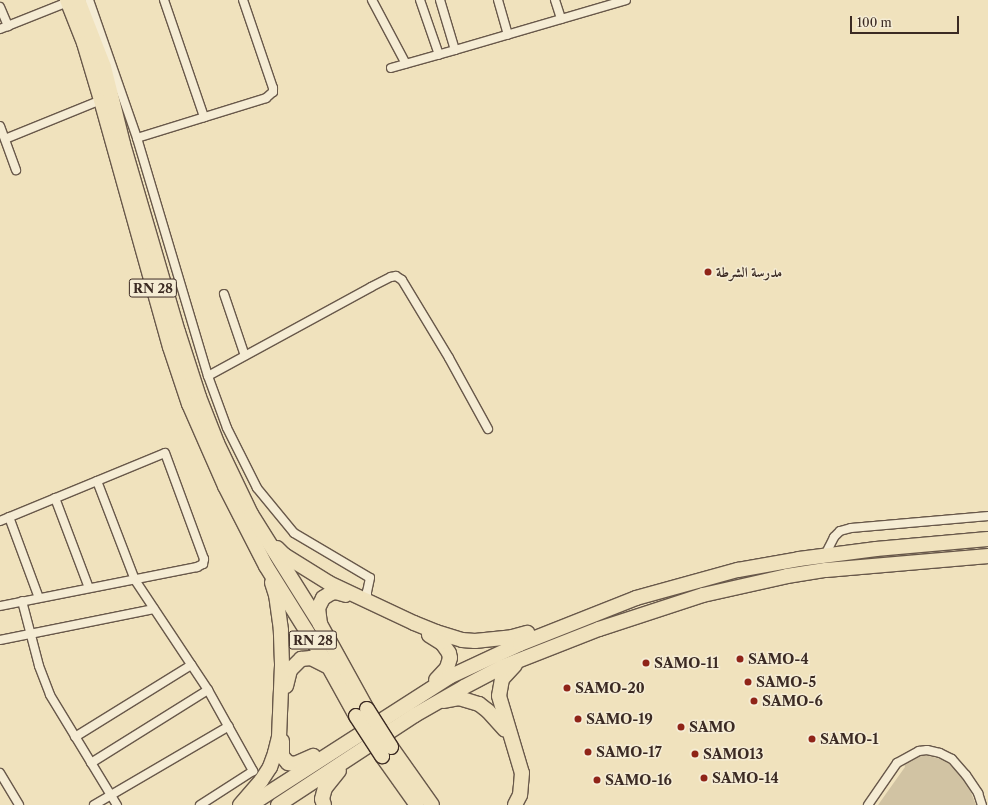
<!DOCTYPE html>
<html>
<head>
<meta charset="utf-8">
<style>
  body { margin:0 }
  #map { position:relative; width:988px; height:805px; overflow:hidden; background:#f0e2bd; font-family:"Libre Caslon Text",Amiri,serif }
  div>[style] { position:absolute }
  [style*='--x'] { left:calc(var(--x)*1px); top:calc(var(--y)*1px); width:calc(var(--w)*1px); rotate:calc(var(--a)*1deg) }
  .green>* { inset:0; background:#d1c3a3 }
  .roads { filter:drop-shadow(1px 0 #68584a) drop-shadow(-1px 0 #68584a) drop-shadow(0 1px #68584a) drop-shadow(0 -1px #68584a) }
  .minor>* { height:8px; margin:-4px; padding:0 4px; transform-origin:4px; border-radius:4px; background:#f5ecd4 }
  .trunk>* { height:14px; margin:-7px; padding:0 7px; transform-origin:7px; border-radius:7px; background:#f0e2bd }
  .bridges { filter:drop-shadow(1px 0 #3b2a23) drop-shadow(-1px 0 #3b2a23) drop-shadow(0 1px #3b2a23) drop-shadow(0 -1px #3b2a23) }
  .trunk-bridge>* { height:14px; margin:-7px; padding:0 7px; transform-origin:7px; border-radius:7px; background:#f0e2bd }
  .dots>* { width:11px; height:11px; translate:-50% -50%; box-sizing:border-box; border:2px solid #f5ecd4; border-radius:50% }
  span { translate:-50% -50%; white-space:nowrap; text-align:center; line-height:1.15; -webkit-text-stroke:3px #f5ecd4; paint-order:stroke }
  .shield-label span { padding:1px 3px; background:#f5ecd4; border:1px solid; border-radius:3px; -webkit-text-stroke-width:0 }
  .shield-label { font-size:13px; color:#3b2a23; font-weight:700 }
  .poi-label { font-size:14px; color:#3b2a23; font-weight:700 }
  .left { translate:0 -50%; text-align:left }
  .scale { position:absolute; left:850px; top:16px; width:109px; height:18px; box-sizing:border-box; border:2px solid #3b2a23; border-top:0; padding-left:5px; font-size:12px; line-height:14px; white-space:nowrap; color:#3b2a23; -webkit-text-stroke:3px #f5ecd4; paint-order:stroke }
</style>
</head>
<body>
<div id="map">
  <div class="green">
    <i style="clip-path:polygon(917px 756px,929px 756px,945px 760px,966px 780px,976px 805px,878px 805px,905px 767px,903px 761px)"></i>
  </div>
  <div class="roads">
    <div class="minor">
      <i style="--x:89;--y:0;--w:146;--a:70.8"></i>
      <i style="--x:137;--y:138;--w:248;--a:73.4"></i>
      <i style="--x:208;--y:376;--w:55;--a:69.9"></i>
      <i style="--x:227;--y:428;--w:67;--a:63.4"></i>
      <i style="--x:257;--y:488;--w:58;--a:50.6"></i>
      <i style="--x:294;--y:533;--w:88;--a:30.6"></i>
      <i style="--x:370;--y:578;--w:14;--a:102"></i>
      <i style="--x:367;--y:592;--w:10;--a:90"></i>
      <i style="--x:164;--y:0;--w:124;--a:71.1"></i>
      <i style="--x:372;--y:0;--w:72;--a:62"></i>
      <i style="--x:420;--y:0;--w:58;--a:70.9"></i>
      <i style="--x:440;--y:0;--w:52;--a:73.3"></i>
      <i style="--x:455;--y:50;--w:178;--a:-16.3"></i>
      <i style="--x:498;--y:0;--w:36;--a:74"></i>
      <i style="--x:555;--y:0;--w:20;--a:72"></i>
      <i style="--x:0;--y:7;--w:21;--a:67"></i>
      <i style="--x:0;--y:29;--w:73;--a:-21.7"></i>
      <i style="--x:391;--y:68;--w:66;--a:-15.7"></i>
      <i style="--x:0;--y:126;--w:47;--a:70"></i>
      <i style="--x:137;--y:138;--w:135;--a:-17.2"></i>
      <i style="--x:266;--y:98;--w:9;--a:-41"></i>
      <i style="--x:273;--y:92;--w:4;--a:-90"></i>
      <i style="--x:273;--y:88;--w:93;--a:-108.8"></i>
      <i style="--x:5;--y:139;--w:104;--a:-22.1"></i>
      <i style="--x:224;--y:294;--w:65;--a:71.3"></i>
      <i style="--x:208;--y:376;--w:186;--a:-28.6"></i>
      <i style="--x:371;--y:287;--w:22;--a:-27"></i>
      <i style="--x:391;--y:277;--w:5;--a:-11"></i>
      <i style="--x:396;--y:276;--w:7;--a:34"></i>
      <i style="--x:402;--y:280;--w:91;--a:58.9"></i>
      <i style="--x:449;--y:358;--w:81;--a:61.2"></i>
      <i style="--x:97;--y:481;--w:106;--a:69"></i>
      <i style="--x:135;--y:580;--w:132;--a:56.4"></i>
      <i style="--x:208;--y:690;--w:93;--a:60.9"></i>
      <i style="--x:253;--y:771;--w:63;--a:147.3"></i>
      <i style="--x:55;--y:498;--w:96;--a:69.3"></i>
      <i style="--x:9;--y:517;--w:86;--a:69.7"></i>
      <i style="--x:0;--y:521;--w:178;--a:-22.4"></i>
      <i style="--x:165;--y:453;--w:113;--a:69.8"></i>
      <i style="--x:204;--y:559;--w:5;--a:101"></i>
      <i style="--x:203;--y:564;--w:7;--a:153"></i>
      <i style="--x:197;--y:567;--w:201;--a:168.8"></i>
      <i style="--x:825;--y:555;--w:20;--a:-63"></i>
      <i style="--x:834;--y:537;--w:8;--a:-45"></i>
      <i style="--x:840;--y:531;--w:11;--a:-15"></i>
      <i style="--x:851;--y:528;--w:138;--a:-5"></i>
      <i style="--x:22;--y:601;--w:67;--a:75.3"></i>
      <i style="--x:39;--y:666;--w:31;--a:69"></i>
      <i style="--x:50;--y:695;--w:129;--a:58.7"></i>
      <i style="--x:0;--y:640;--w:157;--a:-11.4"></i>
      <i style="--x:75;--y:737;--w:137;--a:-31.8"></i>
      <i style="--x:91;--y:763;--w:138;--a:-32"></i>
      <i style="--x:0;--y:773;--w:37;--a:59"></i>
      <i style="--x:94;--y:805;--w:156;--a:-30.3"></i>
      <i style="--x:868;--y:805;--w:51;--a:-55.4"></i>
      <i style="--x:897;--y:763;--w:25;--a:-29"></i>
      <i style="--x:919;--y:751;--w:8;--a:-7"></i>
      <i style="--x:927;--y:750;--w:13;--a:13"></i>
      <i style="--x:940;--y:753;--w:13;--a:27"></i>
      <i style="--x:952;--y:759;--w:21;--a:49"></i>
      <i style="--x:966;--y:775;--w:22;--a:56"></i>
      <i style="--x:978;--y:793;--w:13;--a:72"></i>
    </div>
    <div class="trunk">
      <i style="--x:67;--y:0;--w:46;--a:68.4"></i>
      <i style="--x:84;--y:43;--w:59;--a:73.4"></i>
      <i style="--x:101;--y:100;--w:256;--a:74.4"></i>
      <i style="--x:170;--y:347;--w:60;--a:71.6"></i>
      <i style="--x:189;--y:404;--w:90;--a:66.3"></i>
      <i style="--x:225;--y:486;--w:90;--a:62.9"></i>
      <i style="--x:266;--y:566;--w:119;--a:58"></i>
      <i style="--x:329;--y:667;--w:56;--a:61.1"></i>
      <i style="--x:78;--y:0;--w:72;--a:68.8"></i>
      <i style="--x:104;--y:67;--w:79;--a:76.1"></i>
      <i style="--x:123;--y:144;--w:196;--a:73.7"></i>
      <i style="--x:178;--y:332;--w:68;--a:72.1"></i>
      <i style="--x:199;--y:397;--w:49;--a:68.6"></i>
      <i style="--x:217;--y:443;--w:79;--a:64.4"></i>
      <i style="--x:251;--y:514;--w:130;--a:57.9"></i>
      <i style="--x:320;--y:624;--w:97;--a:61.1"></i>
      <i style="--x:277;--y:548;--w:10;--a:45"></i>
      <i style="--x:284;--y:555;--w:53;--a:31.9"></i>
      <i style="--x:329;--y:583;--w:94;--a:25.2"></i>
      <i style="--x:414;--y:623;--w:24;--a:22"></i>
      <i style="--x:436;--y:632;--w:27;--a:17"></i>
      <i style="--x:462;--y:640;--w:13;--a:4"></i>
      <i style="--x:475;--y:641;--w:37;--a:-6"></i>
      <i style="--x:512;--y:637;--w:16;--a:-15"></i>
      <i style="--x:320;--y:624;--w:16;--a:-97"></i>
      <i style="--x:318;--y:608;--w:11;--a:-63"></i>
      <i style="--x:323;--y:598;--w:9;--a:-32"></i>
      <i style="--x:331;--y:593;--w:5;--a:-11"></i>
      <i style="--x:336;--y:592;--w:10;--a:17"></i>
      <i style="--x:429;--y:635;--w:15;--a:32"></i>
      <i style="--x:442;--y:643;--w:12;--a:55"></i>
      <i style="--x:449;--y:653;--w:5;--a:79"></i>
      <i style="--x:450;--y:658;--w:10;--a:107"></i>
      <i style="--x:447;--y:668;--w:16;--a:133"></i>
      <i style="--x:515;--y:665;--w:19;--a:133"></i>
      <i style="--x:502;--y:679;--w:17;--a:100"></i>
      <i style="--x:499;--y:696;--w:80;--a:73.4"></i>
      <i style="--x:522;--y:773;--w:22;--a:95"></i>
      <i style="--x:520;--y:795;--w:11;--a:117"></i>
      <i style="--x:286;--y:686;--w:16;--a:-76"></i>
      <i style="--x:290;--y:670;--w:16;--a:-45"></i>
      <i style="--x:301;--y:659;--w:10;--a:-6"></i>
      <i style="--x:311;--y:658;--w:20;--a:27"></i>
      <i style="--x:444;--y:701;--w:15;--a:-11"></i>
      <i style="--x:459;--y:698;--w:21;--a:17"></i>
      <i style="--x:479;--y:704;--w:11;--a:38"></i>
      <i style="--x:488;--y:711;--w:25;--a:48"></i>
      <i style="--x:282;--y:741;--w:15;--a:90"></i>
      <i style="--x:282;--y:756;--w:9;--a:49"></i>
      <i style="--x:288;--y:763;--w:7;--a:8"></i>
      <i style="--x:295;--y:764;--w:20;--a:-24"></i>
      <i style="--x:391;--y:747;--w:71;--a:54.7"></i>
      <i style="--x:382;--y:756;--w:60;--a:54.5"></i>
      <i style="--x:240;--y:805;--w:32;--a:-49"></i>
      <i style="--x:261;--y:781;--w:17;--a:-57"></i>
      <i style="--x:270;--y:767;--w:15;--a:-70"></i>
      <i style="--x:275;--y:753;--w:16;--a:-76"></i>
      <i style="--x:279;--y:737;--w:73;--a:-87.6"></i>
      <i style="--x:282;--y:664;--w:34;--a:-92"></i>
      <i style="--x:281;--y:630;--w:35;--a:-98"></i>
      <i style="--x:276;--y:595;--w:13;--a:-108"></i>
      <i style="--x:250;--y:805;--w:237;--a:-32.7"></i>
      <i style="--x:449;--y:677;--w:78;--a:-24.9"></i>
      <i style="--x:520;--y:644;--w:125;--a:-21.6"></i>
      <i style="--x:636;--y:598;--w:106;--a:-15.4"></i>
      <i style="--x:738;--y:570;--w:62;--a:-10.2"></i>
      <i style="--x:799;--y:559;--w:78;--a:-7.4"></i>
      <i style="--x:876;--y:549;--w:112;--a:-5.1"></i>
      <i style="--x:278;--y:805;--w:164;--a:-33.3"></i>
      <i style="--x:415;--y:715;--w:56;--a:-29.7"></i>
      <i style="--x:464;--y:687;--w:43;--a:-27.8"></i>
      <i style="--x:502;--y:667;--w:104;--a:-21.4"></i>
      <i style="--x:599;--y:629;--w:109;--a:-18.1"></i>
      <i style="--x:703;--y:595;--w:86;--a:-12.7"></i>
      <i style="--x:787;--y:576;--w:39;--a:-9"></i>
      <i style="--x:826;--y:570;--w:163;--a:-4.9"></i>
      <i style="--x:324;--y:805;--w:6;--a:-108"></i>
      <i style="--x:322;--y:799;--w:11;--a:-75"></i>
      <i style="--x:325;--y:788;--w:22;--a:-51"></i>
    </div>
  </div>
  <div class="bridges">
    <div class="trunk-bridge">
      <i style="--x:367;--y:709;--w:45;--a:57.7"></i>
      <i style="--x:356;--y:716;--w:48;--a:57"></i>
    </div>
  </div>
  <div class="dots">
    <i style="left:708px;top:272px;background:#8f2418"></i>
    <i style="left:740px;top:659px;background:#8f2418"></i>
    <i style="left:646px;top:663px;background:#8f2418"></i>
    <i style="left:748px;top:682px;background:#8f2418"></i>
    <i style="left:567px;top:688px;background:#8f2418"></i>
    <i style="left:754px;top:701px;background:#8f2418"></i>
    <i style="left:578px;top:719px;background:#8f2418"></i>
    <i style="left:681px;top:727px;background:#8f2418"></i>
    <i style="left:812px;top:739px;background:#8f2418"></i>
    <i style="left:588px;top:752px;background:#8f2418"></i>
    <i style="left:695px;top:754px;background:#8f2418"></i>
    <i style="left:704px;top:778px;background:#8f2418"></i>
    <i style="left:597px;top:780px;background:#8f2418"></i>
  </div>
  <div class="shield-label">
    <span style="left:153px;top:288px">RN 28</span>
    <span style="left:313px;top:640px">RN 28</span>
  </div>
  <div class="poi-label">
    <span class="left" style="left:716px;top:272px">مدرسة الشرطة</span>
    <span class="left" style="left:748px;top:659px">SAMO-4</span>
    <span class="left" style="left:654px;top:663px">SAMO-11</span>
    <span class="left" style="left:756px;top:682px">SAMO-5</span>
    <span class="left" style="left:575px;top:688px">SAMO-20</span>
    <span class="left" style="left:762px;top:701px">SAMO-6</span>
    <span class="left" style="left:586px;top:719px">SAMO-19</span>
    <span class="left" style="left:689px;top:727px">SAMO</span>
    <span class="left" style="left:820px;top:739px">SAMO-1</span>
    <span class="left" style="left:596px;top:752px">SAMO-17</span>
    <span class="left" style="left:703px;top:754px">SAMO13</span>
    <span class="left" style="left:712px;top:778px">SAMO-14</span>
    <span class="left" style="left:605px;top:780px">SAMO-16</span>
  </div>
  <div class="scale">100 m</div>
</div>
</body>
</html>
